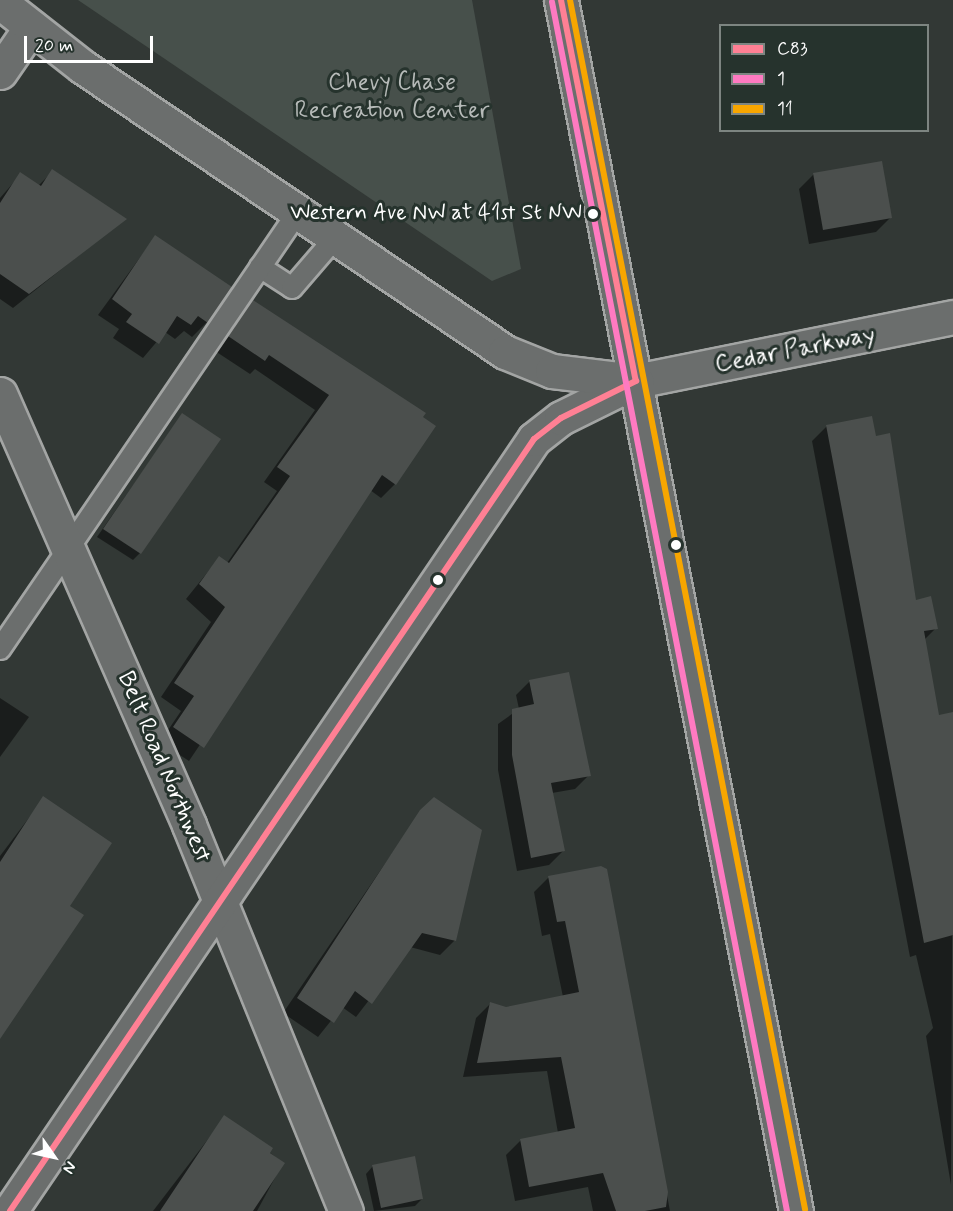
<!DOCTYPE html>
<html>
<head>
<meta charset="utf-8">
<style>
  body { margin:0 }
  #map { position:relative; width:953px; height:1211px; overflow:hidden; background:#323835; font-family:Mynerve,sans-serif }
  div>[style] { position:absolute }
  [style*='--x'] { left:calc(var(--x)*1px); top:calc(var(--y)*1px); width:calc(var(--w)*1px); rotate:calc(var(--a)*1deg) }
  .green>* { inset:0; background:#47504b }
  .shadow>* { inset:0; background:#0007 }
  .building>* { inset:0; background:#4b4f4d }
  .roads { filter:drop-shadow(2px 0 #a3a5a4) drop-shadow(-2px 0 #a3a5a4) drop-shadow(0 2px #a3a5a4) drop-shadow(0 -2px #a3a5a4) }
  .service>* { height:20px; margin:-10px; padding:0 10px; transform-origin:10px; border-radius:10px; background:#6b6e6d }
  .minor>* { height:33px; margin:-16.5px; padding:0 16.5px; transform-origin:16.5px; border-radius:16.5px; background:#6b6e6d }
  .secondary>* { height:33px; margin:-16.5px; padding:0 16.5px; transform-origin:16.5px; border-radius:16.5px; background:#6b6e6d }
  .primary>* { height:33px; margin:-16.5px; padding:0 16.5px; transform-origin:16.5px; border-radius:16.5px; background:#6b6e6d }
  .bus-1>* { height:6px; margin:-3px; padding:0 3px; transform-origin:3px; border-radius:3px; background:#ff8094 }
  .bus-2>* { height:6px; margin:-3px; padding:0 3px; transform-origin:3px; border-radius:3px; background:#fe7ac1 }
  .bus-3>* { height:6px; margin:-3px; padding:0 3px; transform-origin:3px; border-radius:3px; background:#f7a600 }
  .dots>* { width:16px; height:16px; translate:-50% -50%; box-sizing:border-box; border:3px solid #26332d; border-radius:50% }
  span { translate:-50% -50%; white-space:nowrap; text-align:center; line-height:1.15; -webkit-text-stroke:6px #26332d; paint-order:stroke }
  .bus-label { font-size:22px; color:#fff }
  .right { translate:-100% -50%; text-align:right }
  .park-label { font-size:24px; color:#b7bbb9 }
  .street-label { font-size:24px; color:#fff }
  .legend { position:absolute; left:719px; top:24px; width:210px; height:108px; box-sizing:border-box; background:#26332d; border:2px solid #7d8581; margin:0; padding:8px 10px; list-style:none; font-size:18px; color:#fff }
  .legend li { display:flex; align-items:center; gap:12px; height:30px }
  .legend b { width:30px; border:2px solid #7d8581 }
  .north { position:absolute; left:24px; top:1127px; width:60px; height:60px; -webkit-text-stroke:4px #26332d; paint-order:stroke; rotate:124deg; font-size:16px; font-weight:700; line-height:24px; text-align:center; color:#fff }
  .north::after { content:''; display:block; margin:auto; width:21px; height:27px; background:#fff; clip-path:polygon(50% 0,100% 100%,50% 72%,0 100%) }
  .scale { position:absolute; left:24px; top:36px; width:129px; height:27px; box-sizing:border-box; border:3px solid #fff; border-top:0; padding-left:8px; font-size:18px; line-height:21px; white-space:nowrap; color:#fff; -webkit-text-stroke:4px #26332d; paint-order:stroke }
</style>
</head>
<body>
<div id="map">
  <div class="green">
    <i style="clip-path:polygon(78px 0,472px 0,521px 269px,492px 281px)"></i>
  </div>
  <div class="shadow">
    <i style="clip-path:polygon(53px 171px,124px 219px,13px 308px,0 299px,0 198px,21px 174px,38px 186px)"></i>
    <i style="clip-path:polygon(814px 174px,891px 217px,876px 232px,809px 244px,799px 189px)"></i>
    <i style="clip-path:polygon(155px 237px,207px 322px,192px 337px,184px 331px,175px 339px,165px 332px,143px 358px,113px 338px,119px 329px,98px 315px)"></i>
    <i style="clip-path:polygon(253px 302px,424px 413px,395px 484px,381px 498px,370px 490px,189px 761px,160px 742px,181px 711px,161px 697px,211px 622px,186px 599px,219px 558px,227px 563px,277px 491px,264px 482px,315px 410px,255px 369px,250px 374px,215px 351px)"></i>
    <i style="clip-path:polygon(182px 415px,140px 553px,133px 560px,97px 537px)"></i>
    <i style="clip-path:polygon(827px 426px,914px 601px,936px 628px,924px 640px,937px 716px,953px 730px,951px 1185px,926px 1036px,933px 1028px,916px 955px,910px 957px,812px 441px)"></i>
    <i style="clip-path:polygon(530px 681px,589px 775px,575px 789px,552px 793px,563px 851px,549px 865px,517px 871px,498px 770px,498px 724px,519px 709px,516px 695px)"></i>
    <i style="clip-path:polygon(0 698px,29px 717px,0 757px)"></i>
    <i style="clip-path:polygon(44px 798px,68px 906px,0 1037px,0 856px)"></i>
    <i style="clip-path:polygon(421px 811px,455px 940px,440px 955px,410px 947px,356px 1017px,342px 1007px,318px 1037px,283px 1013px)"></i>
    <i style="clip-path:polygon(606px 870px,670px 1211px,593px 1211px,588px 1187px,515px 1201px,506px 1155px,521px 1140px,558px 1133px,547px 1071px,463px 1077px,476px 1018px,490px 1004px,506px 1008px,563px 997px,550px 934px,542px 936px,534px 892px,548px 878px)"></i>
    <i style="clip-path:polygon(225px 1117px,283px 1163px,257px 1211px,153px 1211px)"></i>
    <i style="clip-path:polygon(373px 1166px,422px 1199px,415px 1206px,374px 1211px,366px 1174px)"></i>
  </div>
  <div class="building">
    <i style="clip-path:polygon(882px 161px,892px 218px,823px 230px,813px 173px)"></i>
    <i style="clip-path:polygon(52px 169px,127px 219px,29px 294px,0 274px,0 203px,20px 172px,41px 186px)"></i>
    <i style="clip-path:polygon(155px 235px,232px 287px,208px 323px,198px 316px,191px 325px,177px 316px,159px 344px,126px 322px,132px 314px,112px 299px)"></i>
    <i style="clip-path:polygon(253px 300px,426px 413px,423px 417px,436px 426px,396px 485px,382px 475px,204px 748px,173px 727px,194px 696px,174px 683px,225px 607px,199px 584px,219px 556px,229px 563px,290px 476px,277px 467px,329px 395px,269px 355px,265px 361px,228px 336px)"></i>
    <i style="clip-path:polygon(182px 413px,221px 439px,141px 554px,103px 529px)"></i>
    <i style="clip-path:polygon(872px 416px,876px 436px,890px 433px,916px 600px,931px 596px,938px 629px,924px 631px,939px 715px,953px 712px,953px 935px,924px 943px,826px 425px)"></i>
    <i style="clip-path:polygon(569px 672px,591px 776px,551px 783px,565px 851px,531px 858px,512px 755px,512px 709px,534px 704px,529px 680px)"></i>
    <i style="clip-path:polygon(43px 796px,112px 843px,70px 906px,84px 915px,0 1039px,0 862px)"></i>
    <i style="clip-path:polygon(434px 797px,482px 830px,456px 941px,422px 933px,372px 1004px,355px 991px,334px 1023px,297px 998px,420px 810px)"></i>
    <i style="clip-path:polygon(601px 866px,607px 869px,668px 1192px,666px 1207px,645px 1211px,616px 1211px,603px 1173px,529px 1187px,520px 1139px,575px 1128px,561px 1057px,477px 1063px,490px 1002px,506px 1007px,579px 992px,565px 921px,557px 922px,548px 876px)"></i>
    <i style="clip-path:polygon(224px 1115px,273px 1148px,270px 1153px,285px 1163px,253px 1211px,160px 1211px)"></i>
    <i style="clip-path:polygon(415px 1156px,423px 1199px,381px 1208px,372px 1165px)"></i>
  </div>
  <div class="roads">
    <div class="service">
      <i style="--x:260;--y:267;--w:38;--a:33"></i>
      <i style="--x:292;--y:288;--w:66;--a:-49.3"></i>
      <i style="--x:0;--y:649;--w:529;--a:-55.71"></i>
    </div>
    <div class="minor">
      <i style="--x:0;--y:72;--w:55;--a:-55.4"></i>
      <i style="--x:0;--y:394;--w:471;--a:66.3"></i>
      <i style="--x:189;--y:825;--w:417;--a:67.9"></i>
      <i style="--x:10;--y:1211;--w:933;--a:-55.83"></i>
      <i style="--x:534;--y:439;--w:34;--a:-38"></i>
      <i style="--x:561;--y:418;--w:84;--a:-26.3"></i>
      <i style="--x:636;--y:381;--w:323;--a:-11.4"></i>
    </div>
    <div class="secondary">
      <i style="--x:0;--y:2;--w:105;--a:38.1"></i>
      <i style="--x:83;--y:67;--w:509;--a:34.03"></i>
      <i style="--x:505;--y:352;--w:51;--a:22"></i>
      <i style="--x:552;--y:371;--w:85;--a:6.8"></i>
    </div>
    <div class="primary">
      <i style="--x:561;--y:0;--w:1234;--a:79.02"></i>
    </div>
  </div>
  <div class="bus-1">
    <i style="--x:561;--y:0;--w:388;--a:78.9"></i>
    <i style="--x:10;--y:1211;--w:933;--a:-55.83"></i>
    <i style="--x:534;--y:439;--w:34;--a:-38"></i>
    <i style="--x:561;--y:418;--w:84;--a:-26.3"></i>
  </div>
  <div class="bus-2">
    <i style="--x:552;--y:2;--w:1232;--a:79"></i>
  </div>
  <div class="bus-3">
    <i style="--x:570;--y:0;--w:1232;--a:79"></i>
  </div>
  <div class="dots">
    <i style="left:593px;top:214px;background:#fff"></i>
    <i style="left:676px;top:545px;background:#fff"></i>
    <i style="left:438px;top:580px;background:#fff"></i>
  </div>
  <div class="bus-label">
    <span class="right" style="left:582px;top:214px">Western Ave NW at 41st St NW</span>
  </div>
  <div class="park-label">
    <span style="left:392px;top:97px">Chevy Chase<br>Recreation Center</span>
  </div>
  <div class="street-label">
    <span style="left:795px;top:350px;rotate:-11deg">Cedar Parkway</span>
    <span style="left:164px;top:767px;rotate:67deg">Belt Road Northwest</span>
  </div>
  <ul class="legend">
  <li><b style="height:8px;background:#ff8094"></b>C83</li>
  <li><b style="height:8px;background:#fe7ac1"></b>1</li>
  <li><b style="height:8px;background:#f7a600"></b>11</li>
  </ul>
  <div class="north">N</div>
  <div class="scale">20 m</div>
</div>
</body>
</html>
